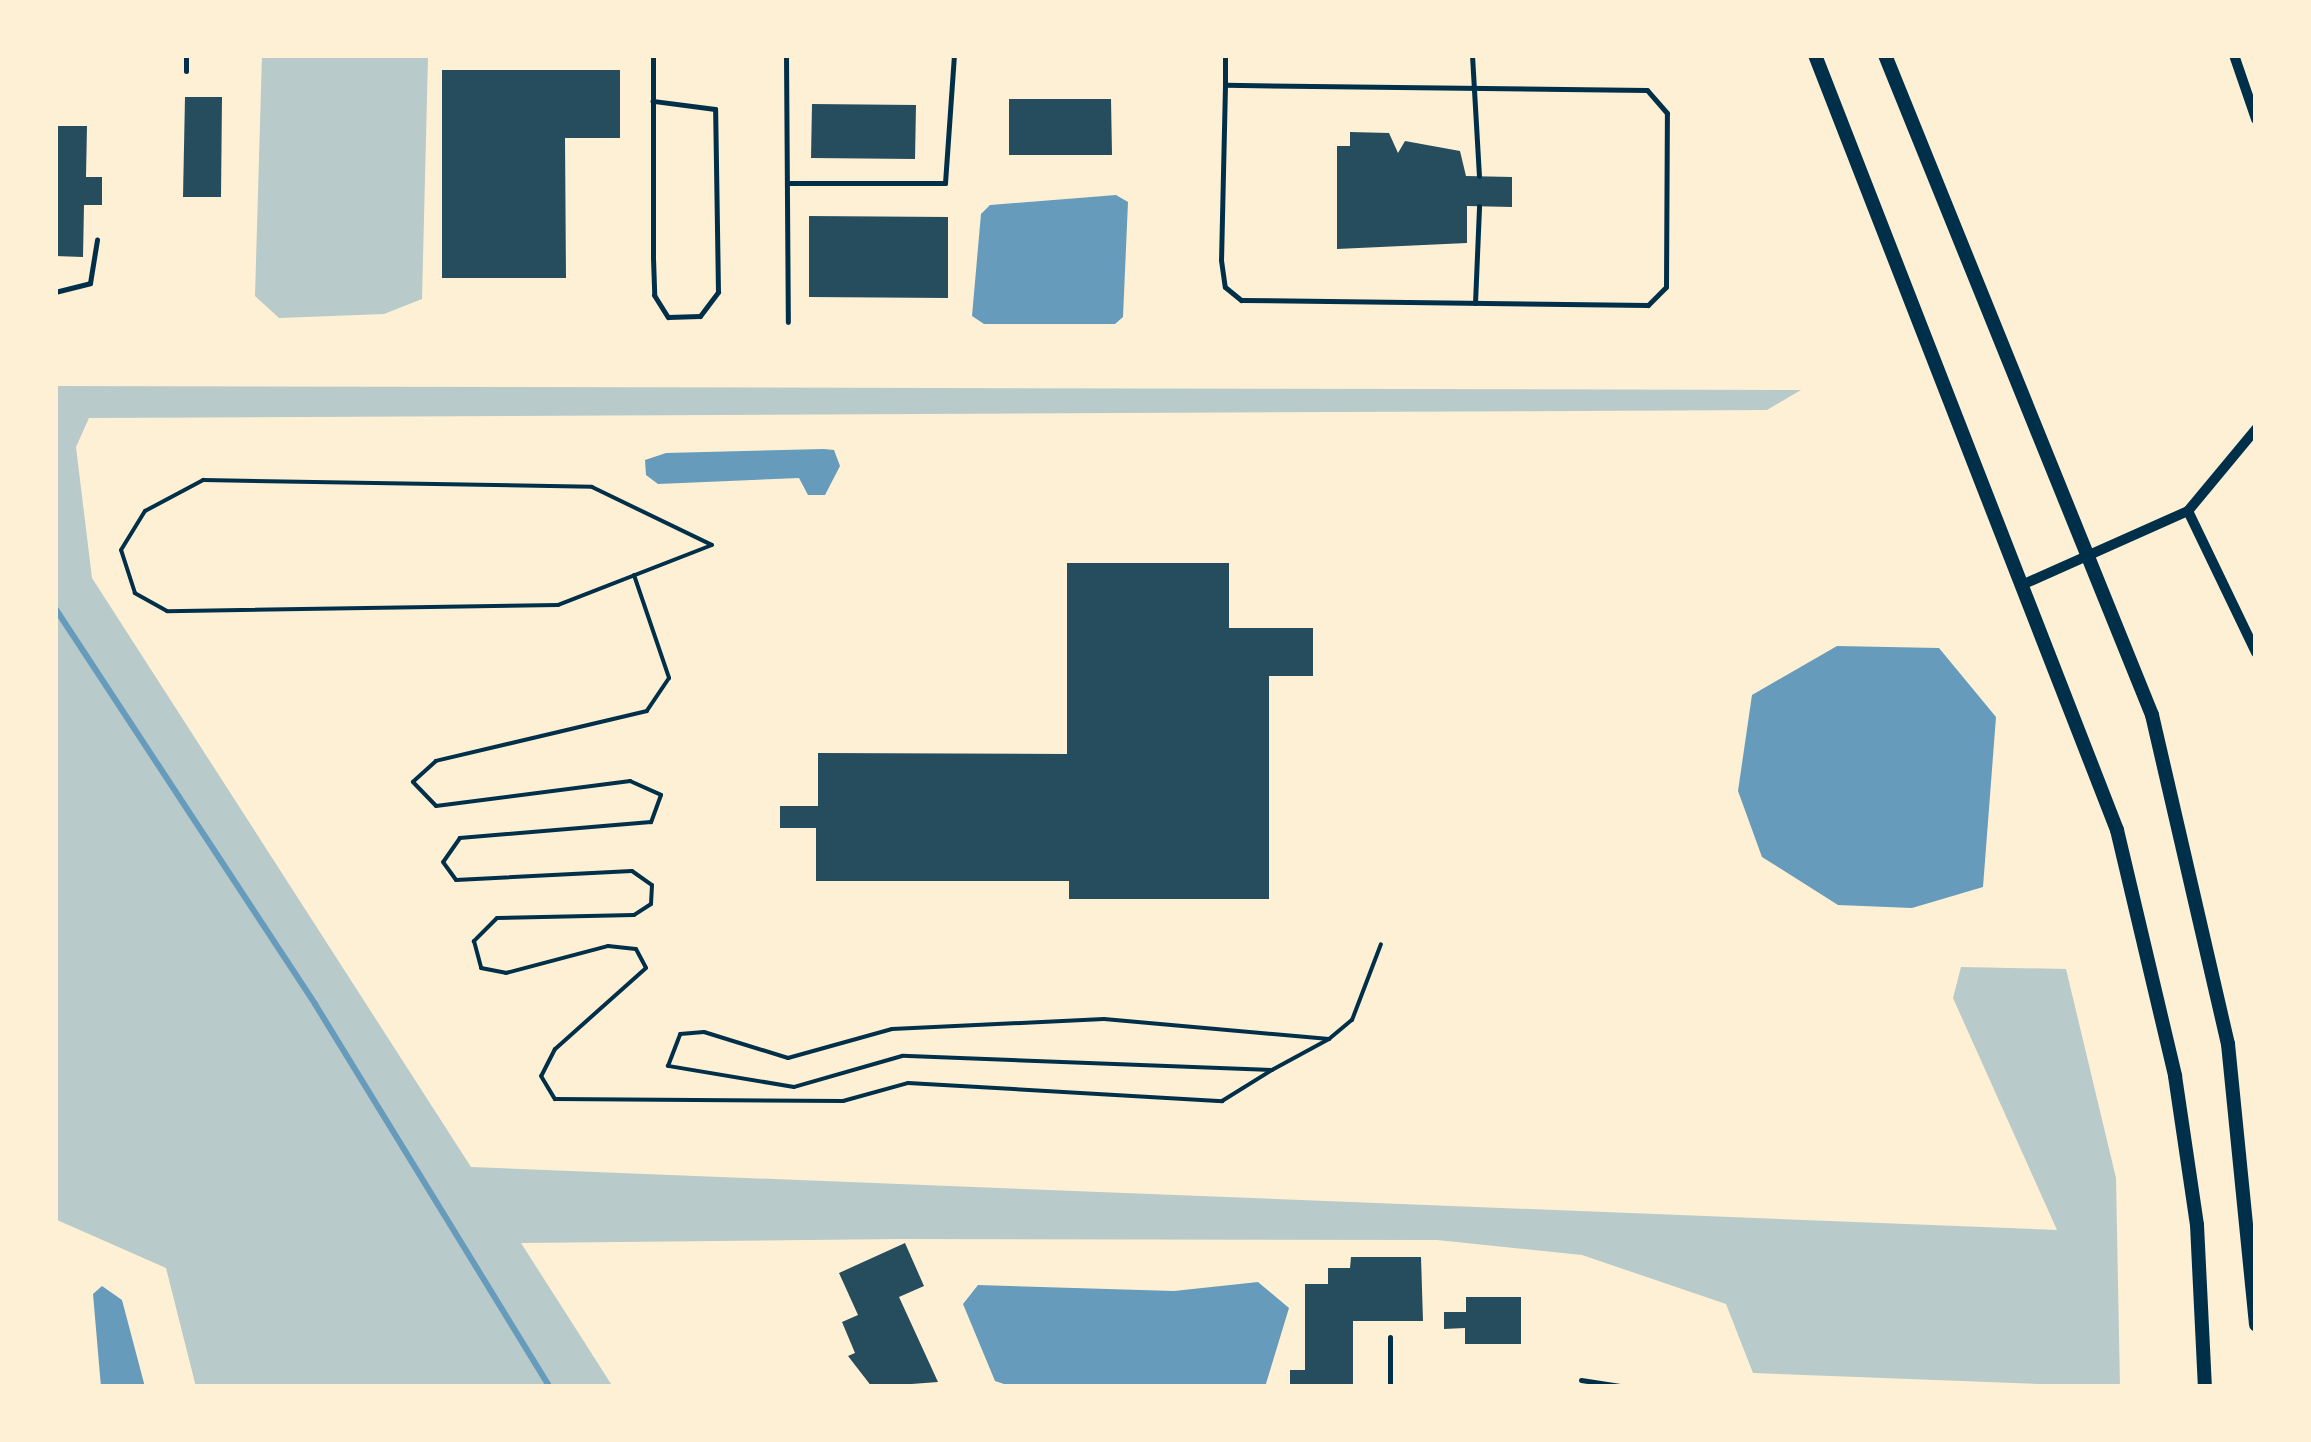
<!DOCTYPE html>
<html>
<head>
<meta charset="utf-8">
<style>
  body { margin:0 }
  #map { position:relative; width:2311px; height:1442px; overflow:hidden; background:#fdf0d5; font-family:"Times New Roman",serif }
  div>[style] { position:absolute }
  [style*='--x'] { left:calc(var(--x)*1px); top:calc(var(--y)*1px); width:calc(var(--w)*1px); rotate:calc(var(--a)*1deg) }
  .green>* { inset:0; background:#b9caca }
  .water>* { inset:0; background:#669bbc }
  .stream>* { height:6px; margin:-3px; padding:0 3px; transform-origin:3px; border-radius:3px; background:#669bbc }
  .building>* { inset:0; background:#264d5e }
  .path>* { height:4px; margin:-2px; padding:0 2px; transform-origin:2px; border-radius:2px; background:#003049 }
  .service>* { height:5px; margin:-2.5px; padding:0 2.5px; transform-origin:2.5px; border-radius:2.5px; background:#003049 }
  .minor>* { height:10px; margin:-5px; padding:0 5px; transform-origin:5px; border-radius:5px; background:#003049 }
  .secondary>* { height:14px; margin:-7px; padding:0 7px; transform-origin:7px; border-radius:7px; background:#003049 }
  span { translate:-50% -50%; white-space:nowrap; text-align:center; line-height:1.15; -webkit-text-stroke:9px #fdf0d5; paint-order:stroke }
  .frame { position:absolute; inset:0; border:58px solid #fdf0d5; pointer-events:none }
</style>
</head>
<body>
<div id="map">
  <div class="green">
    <i style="clip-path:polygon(262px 55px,428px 57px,422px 299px,384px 314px,279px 318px,255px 296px)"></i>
    <i style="clip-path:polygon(55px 386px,1801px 390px,1767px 410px,89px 418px,76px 447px,92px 578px,471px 1167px,2057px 1230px,1953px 998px,1961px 967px,2066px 969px,2116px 1178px,2120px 1387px,1753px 1373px,1726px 1304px,1582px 1255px,1437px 1240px,899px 1239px,521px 1243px,613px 1387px,196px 1387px,166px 1268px,57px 1220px,55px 1211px)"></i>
  </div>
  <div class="water">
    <i style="clip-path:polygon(1116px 195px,1128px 202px,1123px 317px,1115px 324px,984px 324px,972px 316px,981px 214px,990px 205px)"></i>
    <i style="clip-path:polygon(824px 449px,834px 450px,840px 466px,825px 495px,808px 495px,799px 478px,658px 484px,646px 475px,645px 460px,666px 453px)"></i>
    <i style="clip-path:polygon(1837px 646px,1939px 648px,1996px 717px,1983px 887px,1912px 908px,1838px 905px,1762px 857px,1738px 791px,1752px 695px)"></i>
    <i style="clip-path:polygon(1258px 1282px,1289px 1308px,1265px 1387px,1013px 1387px,995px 1381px,963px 1304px,978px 1285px,1174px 1291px)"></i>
    <i style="clip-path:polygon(102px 1286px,122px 1300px,145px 1387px,101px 1387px,93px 1294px)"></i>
  </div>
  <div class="stream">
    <i style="--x:55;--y:608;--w:474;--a:56.7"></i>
    <i style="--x:315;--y:1004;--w:449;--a:58.5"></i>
  </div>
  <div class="building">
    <i style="clip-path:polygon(442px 70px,620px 70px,620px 138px,565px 138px,566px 278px,442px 278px)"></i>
    <i style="clip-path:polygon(185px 97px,222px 97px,221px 197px,183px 197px)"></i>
    <i style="clip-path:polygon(1009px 99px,1111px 99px,1112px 155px,1009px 155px)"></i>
    <i style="clip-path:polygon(812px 104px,916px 105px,915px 159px,811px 158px)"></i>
    <i style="clip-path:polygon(55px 126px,87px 126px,86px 177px,102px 177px,102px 205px,84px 205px,83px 257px,55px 256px)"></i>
    <i style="clip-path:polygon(1350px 132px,1389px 133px,1398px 153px,1405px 141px,1460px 151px,1466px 176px,1512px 177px,1512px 207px,1467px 206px,1467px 243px,1337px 249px,1337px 146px,1350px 146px)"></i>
    <i style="clip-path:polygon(809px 216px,948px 217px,948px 298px,809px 297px)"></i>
    <i style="clip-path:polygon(1067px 563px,1229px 563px,1229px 628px,1313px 628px,1313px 676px,1269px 676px,1269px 899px,1069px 899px,1069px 881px,816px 881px,816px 828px,780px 828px,780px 806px,818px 806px,818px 753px,1067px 754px)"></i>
    <i style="clip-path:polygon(905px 1243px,924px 1286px,899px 1297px,938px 1382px,872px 1387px,848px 1356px,855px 1353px,842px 1322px,858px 1315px,839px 1273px)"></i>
    <i style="clip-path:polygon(1351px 1257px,1421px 1257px,1423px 1321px,1353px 1321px,1353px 1387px,1290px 1387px,1290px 1370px,1305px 1370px,1305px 1284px,1328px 1284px,1328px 1268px,1350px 1268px)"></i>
    <i style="clip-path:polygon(1466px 1297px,1521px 1297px,1521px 1344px,1465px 1344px,1465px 1328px,1444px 1329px,1444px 1312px,1466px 1312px)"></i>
  </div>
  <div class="path">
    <i style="--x:203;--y:480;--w:389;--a:1"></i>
    <i style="--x:592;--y:487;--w:133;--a:25.8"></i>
    <i style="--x:712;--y:545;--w:165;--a:158.7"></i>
    <i style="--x:558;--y:605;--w:391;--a:179.1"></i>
    <i style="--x:167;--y:611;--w:37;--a:-151"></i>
    <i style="--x:135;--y:593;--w:45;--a:-108"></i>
    <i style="--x:121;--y:550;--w:46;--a:-58.4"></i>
    <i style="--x:145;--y:511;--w:66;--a:-28.1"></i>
    <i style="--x:634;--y:575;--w:109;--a:71.2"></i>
    <i style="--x:669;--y:678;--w:40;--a:124"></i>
    <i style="--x:647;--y:711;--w:217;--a:166.7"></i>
    <i style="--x:436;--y:761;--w:31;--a:138"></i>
    <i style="--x:413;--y:782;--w:33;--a:46"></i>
    <i style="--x:436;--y:806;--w:196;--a:-7.3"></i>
    <i style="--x:630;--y:781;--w:34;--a:24"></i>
    <i style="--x:661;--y:795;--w:29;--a:110"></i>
    <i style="--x:651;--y:822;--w:192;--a:175.2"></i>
    <i style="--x:460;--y:838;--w:29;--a:125"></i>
    <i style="--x:443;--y:862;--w:22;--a:54"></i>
    <i style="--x:456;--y:880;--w:176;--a:-2.9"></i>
    <i style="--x:632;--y:871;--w:24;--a:35"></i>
    <i style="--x:652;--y:885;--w:19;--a:93"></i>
    <i style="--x:651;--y:904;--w:20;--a:147"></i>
    <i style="--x:634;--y:915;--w:137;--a:178.7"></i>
    <i style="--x:497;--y:918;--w:33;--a:135"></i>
    <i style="--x:474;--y:941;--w:28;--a:75"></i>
    <i style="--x:481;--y:968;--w:25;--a:11"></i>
    <i style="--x:506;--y:973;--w:106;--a:-14.8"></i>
    <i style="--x:608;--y:946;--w:28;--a:6"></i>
    <i style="--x:636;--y:949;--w:21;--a:62"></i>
    <i style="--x:646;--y:968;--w:122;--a:138.3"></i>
    <i style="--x:555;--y:1049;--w:30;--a:117"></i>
    <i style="--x:541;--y:1076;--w:27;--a:59"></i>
    <i style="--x:555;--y:1099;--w:288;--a:0.4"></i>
    <i style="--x:843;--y:1101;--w:67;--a:-15.5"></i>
    <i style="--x:908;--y:1083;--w:315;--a:3.3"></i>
    <i style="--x:1222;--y:1101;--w:59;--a:-31.8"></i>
    <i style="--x:1329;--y:1039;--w:65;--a:151.5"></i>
    <i style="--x:1272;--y:1070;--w:370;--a:-177.8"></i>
    <i style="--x:902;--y:1056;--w:112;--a:164"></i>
    <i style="--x:794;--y:1087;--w:128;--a:-170.5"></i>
    <i style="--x:668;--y:1066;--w:34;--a:-69"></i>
    <i style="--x:680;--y:1034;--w:24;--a:-5"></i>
    <i style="--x:704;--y:1032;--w:88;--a:17.2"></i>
    <i style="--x:788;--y:1058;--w:108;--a:-15.6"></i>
    <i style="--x:892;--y:1029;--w:212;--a:-2.7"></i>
    <i style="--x:1104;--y:1019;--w:226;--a:5.1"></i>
    <i style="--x:1329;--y:1039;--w:30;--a:-40"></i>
    <i style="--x:1352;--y:1020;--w:81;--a:-69.1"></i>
  </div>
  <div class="service">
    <i style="--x:653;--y:55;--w:203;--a:90"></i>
    <i style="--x:653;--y:258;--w:37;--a:88"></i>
    <i style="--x:654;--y:295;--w:26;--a:58"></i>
    <i style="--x:668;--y:317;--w:32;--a:-2"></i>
    <i style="--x:700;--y:316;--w:30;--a:-53"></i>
    <i style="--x:718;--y:292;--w:183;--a:-90.9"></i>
    <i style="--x:715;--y:109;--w:63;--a:-172.6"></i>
    <i style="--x:786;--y:55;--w:267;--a:89.6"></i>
    <i style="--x:1472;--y:55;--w:121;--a:86.7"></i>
    <i style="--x:186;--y:71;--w:16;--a:-90"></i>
    <i style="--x:1225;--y:85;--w:175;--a:91.3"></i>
    <i style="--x:1221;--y:260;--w:27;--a:82"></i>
    <i style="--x:1225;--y:287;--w:21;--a:39"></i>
    <i style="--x:1241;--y:300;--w:407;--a:0.7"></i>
    <i style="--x:1648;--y:305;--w:25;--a:-45"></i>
    <i style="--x:1666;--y:287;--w:174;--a:-89.7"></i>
    <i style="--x:1667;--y:113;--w:30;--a:-131"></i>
    <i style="--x:1647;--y:90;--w:422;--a:-179.3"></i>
    <i style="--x:1225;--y:85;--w:30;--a:-90"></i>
    <i style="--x:787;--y:183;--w:158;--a:0"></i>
    <i style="--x:945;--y:183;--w:128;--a:-86"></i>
    <i style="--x:55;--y:292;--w:36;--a:-14"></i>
    <i style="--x:90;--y:283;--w:44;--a:-80.8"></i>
    <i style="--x:1475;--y:303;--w:97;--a:-87.6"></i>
    <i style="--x:1390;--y:1337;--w:50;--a:90"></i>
    <i style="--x:1581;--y:1380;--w:46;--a:8.8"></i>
  </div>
  <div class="minor">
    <i style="--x:2234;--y:55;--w:68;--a:71"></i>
    <i style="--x:2188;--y:511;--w:157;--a:64.3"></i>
    <i style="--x:2024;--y:584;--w:180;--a:-24"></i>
    <i style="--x:2188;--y:511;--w:107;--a:-50.3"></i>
  </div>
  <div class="secondary">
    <i style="--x:1815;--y:55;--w:832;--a:68.71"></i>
    <i style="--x:2117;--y:830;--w:253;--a:76.7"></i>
    <i style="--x:2175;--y:1076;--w:151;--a:81.6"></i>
    <i style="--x:2197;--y:1225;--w:162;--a:87.2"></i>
    <i style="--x:1885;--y:55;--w:712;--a:67.97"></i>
    <i style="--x:2152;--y:715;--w:338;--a:77"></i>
    <i style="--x:2228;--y:1044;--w:282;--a:84.3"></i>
  </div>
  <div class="frame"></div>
</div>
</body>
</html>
